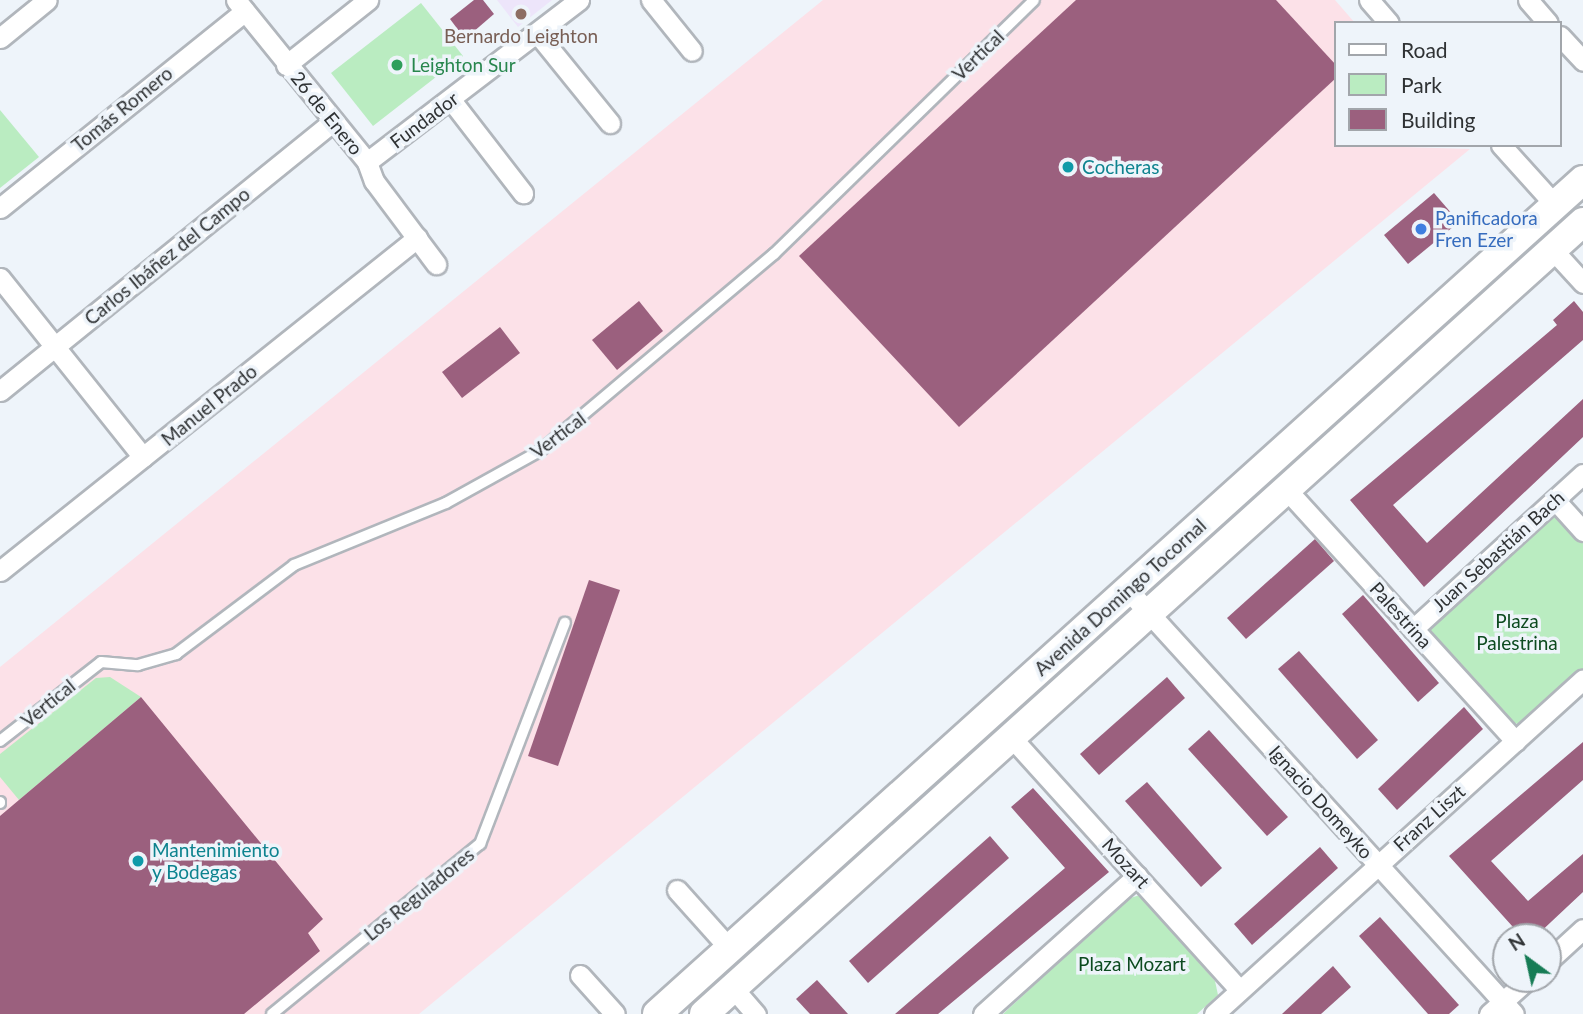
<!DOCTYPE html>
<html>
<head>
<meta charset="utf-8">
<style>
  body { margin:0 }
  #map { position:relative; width:1583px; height:1014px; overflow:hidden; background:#eef4fa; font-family:Lato,sans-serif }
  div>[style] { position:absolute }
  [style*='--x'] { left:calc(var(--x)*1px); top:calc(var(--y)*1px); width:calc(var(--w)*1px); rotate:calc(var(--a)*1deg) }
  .industrial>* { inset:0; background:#fce1e8 }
  .education>* { inset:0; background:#ede5fa }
  .green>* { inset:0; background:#baecc1 }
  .building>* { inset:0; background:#9b607e }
  .roads { filter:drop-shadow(2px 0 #b1b6bc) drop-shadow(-2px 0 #b1b6bc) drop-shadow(0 2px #b1b6bc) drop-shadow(0 -2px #b1b6bc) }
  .lane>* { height:10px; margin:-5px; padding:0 5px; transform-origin:5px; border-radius:5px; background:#fff }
  .street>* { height:19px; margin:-9.5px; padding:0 9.5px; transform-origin:9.5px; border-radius:9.5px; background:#fff }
  .secondary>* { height:28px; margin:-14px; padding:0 14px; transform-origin:14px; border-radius:14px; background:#fff }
  .dots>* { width:19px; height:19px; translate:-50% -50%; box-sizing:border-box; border:4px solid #eef4fa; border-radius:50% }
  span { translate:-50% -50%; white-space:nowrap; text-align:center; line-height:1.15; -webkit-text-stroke:7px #eef4fa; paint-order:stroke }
  .education-label { font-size:19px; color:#785e54 }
  .street-label { font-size:19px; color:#2f3234 }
  .leisure-label { font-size:19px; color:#27864d }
  .left { translate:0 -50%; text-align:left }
  .culture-label { font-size:19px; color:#0d838f }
  .shop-label { font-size:19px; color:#366cbe }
  .park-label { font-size:19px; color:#0c4a1f }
  .legend { position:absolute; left:1334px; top:21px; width:228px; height:126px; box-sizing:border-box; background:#eef4fa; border:2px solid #a2a6ab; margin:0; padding:9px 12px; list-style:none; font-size:21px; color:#2f3234 }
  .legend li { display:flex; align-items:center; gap:14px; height:35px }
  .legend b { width:35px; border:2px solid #a2a6ab }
  .north { position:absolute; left:1492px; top:923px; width:70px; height:70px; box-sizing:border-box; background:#eef4fa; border:2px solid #a2a6ab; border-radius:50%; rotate:327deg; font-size:19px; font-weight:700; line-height:28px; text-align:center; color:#2f3234 }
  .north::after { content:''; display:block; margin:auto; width:24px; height:32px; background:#167c55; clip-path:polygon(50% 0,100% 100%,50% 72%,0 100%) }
</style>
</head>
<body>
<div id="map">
  <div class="industrial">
    <i style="clip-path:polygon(823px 0,1335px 0,1355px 23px,1336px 23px,1336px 145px,1470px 149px,419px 1014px,0 1014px,0 667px)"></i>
  </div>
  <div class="education">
    <i style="clip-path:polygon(497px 0,552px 0,518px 27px)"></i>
  </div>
  <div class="green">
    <i style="clip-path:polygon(421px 3px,463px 56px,373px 126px,331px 73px)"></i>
    <i style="clip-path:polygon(0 110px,39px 157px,0 188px)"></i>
    <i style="clip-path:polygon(1550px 514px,1562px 517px,1583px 540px,1583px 671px,1522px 725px,1510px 722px,1427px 630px,1430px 620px)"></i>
    <i style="clip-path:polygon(110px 677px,141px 697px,19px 800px,0 777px,0 754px,96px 678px)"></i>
    <i style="clip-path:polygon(1140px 895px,1215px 981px,1218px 995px,1197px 1014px,1003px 1014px,1127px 899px)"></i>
  </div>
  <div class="building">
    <i style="clip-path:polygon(474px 0,483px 0,494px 14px,465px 39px,450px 19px)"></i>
    <i style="clip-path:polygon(1076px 0,1276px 0,1336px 65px,1336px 78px,959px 427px,799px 256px)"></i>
    <i style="clip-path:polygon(1434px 193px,1459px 222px,1408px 264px,1384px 235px)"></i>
    <i style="clip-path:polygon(639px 301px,663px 331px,617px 370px,592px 340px)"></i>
    <i style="clip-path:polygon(1574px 301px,1583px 312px,1583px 340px,1393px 505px,1427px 543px,1583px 399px,1583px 437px,1424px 587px,1350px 500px,1557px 325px,1553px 320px)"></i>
    <i style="clip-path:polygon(500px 327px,520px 353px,462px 398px,442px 372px)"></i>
    <i style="clip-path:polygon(1315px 539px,1334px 561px,1246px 639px,1227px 618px)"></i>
    <i style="clip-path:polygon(589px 580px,620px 590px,558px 766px,528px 756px)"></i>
    <i style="clip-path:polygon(1363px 595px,1439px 683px,1418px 702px,1342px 614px)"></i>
    <i style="clip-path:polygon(1299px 651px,1378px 740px,1357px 759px,1278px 669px)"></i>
    <i style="clip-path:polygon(1167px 677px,1185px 698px,1099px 775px,1080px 754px)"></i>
    <i style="clip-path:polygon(141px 697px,323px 919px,308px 933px,320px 951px,244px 1014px,0 1014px,0 816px)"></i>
    <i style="clip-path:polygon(1464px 707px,1483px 729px,1397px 810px,1378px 789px)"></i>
    <i style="clip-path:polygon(1209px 730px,1288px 817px,1267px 836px,1188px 749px)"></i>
    <i style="clip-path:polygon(1583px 742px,1583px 780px,1491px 861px,1528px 901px,1583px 854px,1583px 892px,1535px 937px,1522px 937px,1449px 856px)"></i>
    <i style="clip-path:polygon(1147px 782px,1222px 868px,1201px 887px,1125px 801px)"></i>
    <i style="clip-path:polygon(1033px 788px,1109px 872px,938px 1014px,895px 1014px,1065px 868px,1011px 807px)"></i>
    <i style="clip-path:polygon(990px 836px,1009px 858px,868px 983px,849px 961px)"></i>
    <i style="clip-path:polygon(1320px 847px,1338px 868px,1252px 945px,1234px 924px)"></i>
    <i style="clip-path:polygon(1380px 917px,1459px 1005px,1449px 1014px,1428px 1014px,1359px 936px)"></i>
    <i style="clip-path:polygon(1333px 966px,1351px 987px,1321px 1014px,1282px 1014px)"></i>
    <i style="clip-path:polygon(817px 980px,848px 1014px,810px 1014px,796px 999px)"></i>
  </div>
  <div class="roads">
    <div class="lane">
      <i style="--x:0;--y:741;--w:128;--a:-38"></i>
      <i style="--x:101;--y:662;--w:37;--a:5"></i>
      <i style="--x:138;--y:665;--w:40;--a:-16"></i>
      <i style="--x:176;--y:654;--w:148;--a:-37"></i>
      <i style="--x:294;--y:565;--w:164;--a:-22.2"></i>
      <i style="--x:446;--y:503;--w:107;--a:-29"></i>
      <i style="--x:540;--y:451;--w:306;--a:-40.1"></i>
      <i style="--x:774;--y:254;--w:363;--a:-44.3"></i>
      <i style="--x:0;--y:802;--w:1;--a:90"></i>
      <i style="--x:272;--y:1014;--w:269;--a:-39.3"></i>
      <i style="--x:480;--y:844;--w:237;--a:-69"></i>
    </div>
    <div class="street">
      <i style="--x:236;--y:0;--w:208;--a:51"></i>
      <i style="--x:367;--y:162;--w:20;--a:70"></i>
      <i style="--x:374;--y:181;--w:104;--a:53.2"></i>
      <i style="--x:651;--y:0;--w:65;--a:51.2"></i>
      <i style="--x:1369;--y:0;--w:30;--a:49"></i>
      <i style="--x:1528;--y:0;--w:30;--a:49"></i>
      <i style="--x:537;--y:33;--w:116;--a:51"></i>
      <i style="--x:1560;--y:36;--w:34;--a:47"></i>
      <i style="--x:0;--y:38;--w:60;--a:-39"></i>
      <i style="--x:286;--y:65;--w:105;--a:-38.4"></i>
      <i style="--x:451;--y:100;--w:118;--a:52.3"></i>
      <i style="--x:1501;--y:145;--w:81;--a:48"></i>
      <i style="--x:367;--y:162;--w:267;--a:-37.4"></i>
      <i style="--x:0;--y:208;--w:314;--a:-38.8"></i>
      <i style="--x:1552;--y:249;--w:46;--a:47.6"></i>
      <i style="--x:0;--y:278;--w:229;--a:51.4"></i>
      <i style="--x:0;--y:391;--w:429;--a:-39"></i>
      <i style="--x:1286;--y:489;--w:341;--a:47.7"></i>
      <i style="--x:1555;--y:500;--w:42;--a:47.9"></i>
      <i style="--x:0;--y:571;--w:534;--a:-38.61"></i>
      <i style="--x:1128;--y:590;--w:573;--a:47.69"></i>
      <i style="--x:1413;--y:629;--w:230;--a:-42.4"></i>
      <i style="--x:1011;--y:737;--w:341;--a:47.9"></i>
      <i style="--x:677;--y:890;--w:79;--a:48.1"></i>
      <i style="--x:1548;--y:961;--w:47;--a:-42.4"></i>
      <i style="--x:580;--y:975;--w:52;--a:48.1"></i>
      <i style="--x:733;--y:988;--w:35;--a:49"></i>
      <i style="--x:983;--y:1014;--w:207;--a:-41.9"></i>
      <i style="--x:1214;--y:1014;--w:498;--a:-42.2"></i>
      <i style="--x:1489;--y:1014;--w:52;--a:-41.9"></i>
    </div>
    <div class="secondary">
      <i style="--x:657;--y:1014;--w:1246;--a:-42.01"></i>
      <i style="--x:704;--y:1014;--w:1183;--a:-42.02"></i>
    </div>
  </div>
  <div class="dots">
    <i style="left:521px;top:14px;background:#8d6e63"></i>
    <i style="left:397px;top:65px;background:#2e9e5b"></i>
    <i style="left:1068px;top:167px;background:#0f9aa8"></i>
    <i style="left:1421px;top:229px;background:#3f7fe0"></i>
    <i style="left:138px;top:861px;background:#0f9aa8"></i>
  </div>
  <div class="education-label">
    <span style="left:521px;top:36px">Bernardo Leighton</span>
  </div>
  <div class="street-label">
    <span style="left:978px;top:55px;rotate:-44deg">Vertical</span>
    <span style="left:122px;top:109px;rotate:-39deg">Tomás Romero</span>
    <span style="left:327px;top:113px;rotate:51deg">26 de Enero</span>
    <span style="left:424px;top:120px;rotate:-37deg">Fundador</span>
    <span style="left:167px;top:256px;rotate:-39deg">Carlos Ibáñez del Campo</span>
    <span style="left:209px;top:405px;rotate:-39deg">Manuel Prado</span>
    <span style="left:558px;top:435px;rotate:-37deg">Vertical</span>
    <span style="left:1498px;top:551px;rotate:-42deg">Juan Sebastián Bach</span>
    <span style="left:1120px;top:597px;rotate:-42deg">Avenida Domingo Tocornal</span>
    <span style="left:1401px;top:615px;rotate:48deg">Palestrina</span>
    <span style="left:48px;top:703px;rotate:-39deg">Vertical</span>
    <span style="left:1321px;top:802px;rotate:48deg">Ignacio Domeyko</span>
    <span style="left:1429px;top:818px;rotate:-42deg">Franz Liszt</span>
    <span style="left:1126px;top:863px;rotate:48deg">Mozart</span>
    <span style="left:419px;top:894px;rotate:-39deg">Los Reguladores</span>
  </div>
  <div class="leisure-label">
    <span class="left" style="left:411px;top:65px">Leighton Sur</span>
  </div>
  <div class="culture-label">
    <span class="left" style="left:1082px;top:167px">Cocheras</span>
    <span class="left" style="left:152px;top:861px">Mantenimiento<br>y Bodegas</span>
  </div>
  <div class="shop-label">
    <span class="left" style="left:1435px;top:229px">Panificadora<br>Fren Ezer</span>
  </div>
  <div class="park-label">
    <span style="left:1517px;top:632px">Plaza<br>Palestrina</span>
    <span style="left:1132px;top:964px">Plaza Mozart</span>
  </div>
  <ul class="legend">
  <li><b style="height:9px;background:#fff"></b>Road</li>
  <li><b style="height:19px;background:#baecc1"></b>Park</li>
  <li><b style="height:19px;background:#9b607e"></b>Building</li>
  </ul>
  <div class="north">N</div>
</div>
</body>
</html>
